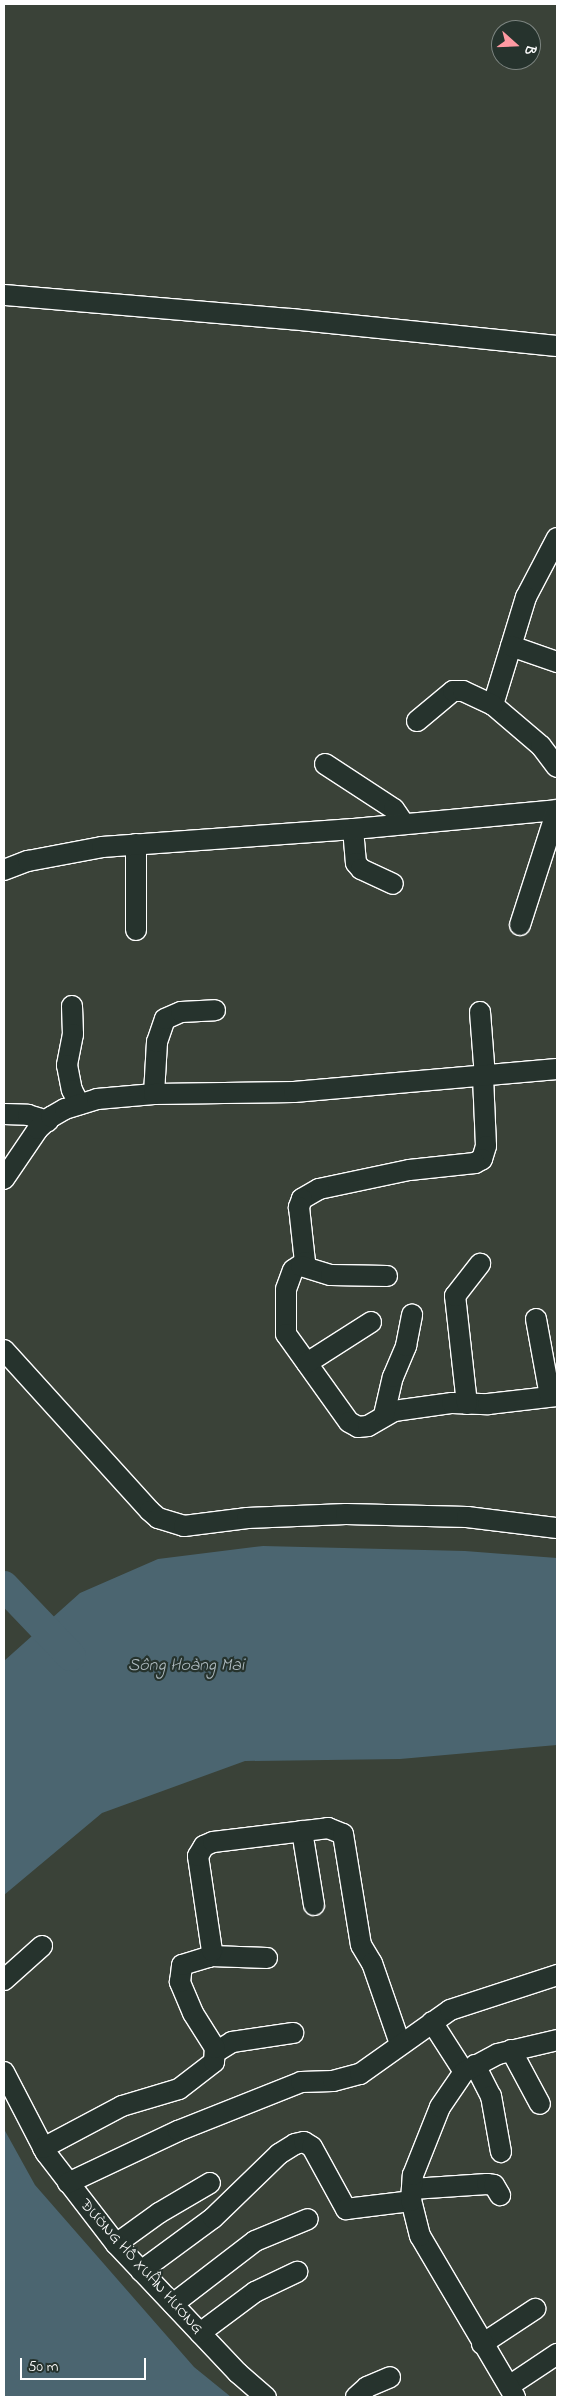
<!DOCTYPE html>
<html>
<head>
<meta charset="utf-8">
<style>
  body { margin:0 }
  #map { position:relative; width:561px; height:2401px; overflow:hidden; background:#3a4238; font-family:"Indie Flower",sans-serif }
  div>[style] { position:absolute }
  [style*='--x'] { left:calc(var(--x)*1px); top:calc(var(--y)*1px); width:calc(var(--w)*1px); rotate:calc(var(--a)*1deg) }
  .water>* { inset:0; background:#4b6570 }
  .river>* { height:30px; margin:-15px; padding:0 15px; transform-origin:15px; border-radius:15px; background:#4b6570 }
  .roads { filter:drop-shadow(1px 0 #fff) drop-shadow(-1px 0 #fff) drop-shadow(0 1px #fff) drop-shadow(0 -1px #fff) }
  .minor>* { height:20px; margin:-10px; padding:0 10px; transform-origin:10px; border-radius:10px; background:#26332d }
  span { translate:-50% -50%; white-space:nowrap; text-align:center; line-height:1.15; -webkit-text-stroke:4.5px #26332d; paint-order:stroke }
  .street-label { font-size:16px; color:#fff }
  .water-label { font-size:18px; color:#aebabf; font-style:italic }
  .frame { position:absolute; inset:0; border:5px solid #fff; pointer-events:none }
  .north { position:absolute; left:491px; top:20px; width:50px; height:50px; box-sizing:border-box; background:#26332d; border:1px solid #7d8581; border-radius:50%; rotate:110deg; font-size:14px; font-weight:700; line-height:20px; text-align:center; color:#fff }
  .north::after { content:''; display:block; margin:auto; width:18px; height:22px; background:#ff9aa2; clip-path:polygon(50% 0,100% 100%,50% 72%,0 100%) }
  .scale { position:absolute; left:20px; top:2358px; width:126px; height:22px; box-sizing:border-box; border:2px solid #fff; border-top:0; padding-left:6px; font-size:15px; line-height:18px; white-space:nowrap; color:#fff; -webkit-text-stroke:4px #26332d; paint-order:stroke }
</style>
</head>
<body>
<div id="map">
  <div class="water">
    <i style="clip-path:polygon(263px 1546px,465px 1551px,557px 1558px,557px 1745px,400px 1759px,245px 1761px,102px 1813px,4px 1895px,4px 1661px,80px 1593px,158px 1559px)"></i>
    <i style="clip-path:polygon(4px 2129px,35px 2185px,194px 2367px,231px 2397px,4px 2397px)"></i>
  </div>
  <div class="river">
    <i style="--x:4;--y:1586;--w:97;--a:46.3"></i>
  </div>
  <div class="roads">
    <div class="minor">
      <i style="--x:4;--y:295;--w:288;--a:4.8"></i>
      <i style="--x:291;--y:319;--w:267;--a:5.8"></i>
      <i style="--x:557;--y:538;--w:67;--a:117.7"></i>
      <i style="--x:526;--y:597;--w:113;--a:107"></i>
      <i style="--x:493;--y:705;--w:63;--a:40.5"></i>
      <i style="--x:541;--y:746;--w:26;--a:53"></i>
      <i style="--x:511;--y:646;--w:49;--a:19.2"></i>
      <i style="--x:417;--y:721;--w:47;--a:-39.8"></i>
      <i style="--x:453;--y:691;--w:10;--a:0"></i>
      <i style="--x:463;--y:691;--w:33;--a:25"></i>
      <i style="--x:325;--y:764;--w:82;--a:33.1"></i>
      <i style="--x:394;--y:809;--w:18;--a:56"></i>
      <i style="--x:353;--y:829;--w:34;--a:85"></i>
      <i style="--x:356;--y:863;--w:8;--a:50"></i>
      <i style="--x:361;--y:869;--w:35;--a:25"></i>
      <i style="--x:136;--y:844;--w:86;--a:90"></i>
      <i style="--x:4;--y:870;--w:26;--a:-21"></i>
      <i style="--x:28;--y:861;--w:75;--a:-10.7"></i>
      <i style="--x:102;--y:847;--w:252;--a:-4.1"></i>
      <i style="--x:353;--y:829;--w:205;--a:-5.3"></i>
      <i style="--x:520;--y:925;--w:121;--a:-72.2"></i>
      <i style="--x:72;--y:1006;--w:28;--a:88"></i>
      <i style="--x:73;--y:1034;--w:32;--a:101"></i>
      <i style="--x:67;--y:1065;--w:25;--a:79"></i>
      <i style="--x:72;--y:1090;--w:16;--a:63"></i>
      <i style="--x:480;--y:1012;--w:65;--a:85.6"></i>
      <i style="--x:483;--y:1077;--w:69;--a:87.5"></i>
      <i style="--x:486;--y:1146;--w:14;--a:107"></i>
      <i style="--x:482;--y:1159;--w:8;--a:150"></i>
      <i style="--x:475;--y:1163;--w:66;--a:173.9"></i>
      <i style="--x:409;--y:1170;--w:92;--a:168.1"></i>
      <i style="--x:319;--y:1189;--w:20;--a:150"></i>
      <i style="--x:302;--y:1199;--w:9;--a:111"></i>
      <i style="--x:299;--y:1207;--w:55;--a:83.8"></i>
      <i style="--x:305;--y:1262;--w:14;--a:146"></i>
      <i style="--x:293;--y:1270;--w:20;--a:110"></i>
      <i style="--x:286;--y:1289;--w:45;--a:90"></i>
      <i style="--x:286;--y:1334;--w:108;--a:54.4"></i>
      <i style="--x:349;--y:1422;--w:10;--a:29"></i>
      <i style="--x:358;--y:1427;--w:10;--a:-6"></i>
      <i style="--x:368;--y:1426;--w:30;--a:-30"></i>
      <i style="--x:394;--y:1411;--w:59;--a:-7.9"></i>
      <i style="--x:452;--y:1403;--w:36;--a:2"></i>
      <i style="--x:488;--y:1404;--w:69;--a:-6.6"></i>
      <i style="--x:154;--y:1094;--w:52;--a:-86.7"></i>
      <i style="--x:157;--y:1042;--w:24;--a:-71"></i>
      <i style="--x:165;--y:1019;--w:17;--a:-24"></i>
      <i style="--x:181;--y:1012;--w:34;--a:-3"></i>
      <i style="--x:4;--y:1114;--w:24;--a:2"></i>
      <i style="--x:28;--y:1115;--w:21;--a:17"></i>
      <i style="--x:4;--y:1179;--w:60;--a:-55.8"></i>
      <i style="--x:38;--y:1129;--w:18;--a:-43"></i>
      <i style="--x:51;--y:1117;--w:16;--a:-30"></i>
      <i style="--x:65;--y:1109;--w:34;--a:-17"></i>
      <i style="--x:97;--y:1099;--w:57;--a:-5"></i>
      <i style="--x:154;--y:1094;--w:140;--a:-0.8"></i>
      <i style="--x:294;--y:1092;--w:264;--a:-5"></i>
      <i style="--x:301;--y:1266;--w:31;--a:17"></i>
      <i style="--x:331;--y:1275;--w:56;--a:1"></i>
      <i style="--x:536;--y:1319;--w:78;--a:79.7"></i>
      <i style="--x:4;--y:1350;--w:217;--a:47.8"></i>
      <i style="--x:150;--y:1511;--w:11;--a:41"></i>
      <i style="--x:158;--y:1518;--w:27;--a:17"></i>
      <i style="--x:184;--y:1526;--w:64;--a:-7.2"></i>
      <i style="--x:247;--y:1518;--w:99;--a:-2.3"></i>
      <i style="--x:346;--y:1514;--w:121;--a:1.4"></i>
      <i style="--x:467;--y:1517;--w:91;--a:7"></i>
      <i style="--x:307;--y:1363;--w:76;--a:-32.6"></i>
      <i style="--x:467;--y:1404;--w:109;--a:-96.3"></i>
      <i style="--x:455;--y:1296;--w:41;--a:-52"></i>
      <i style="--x:384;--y:1415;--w:39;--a:-77"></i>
      <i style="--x:393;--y:1377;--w:34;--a:-67"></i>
      <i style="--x:406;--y:1346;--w:32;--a:-79"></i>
      <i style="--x:302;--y:1831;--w:75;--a:80.8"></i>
      <i style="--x:211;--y:1956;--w:56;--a:2"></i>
      <i style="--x:4;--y:1980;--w:51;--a:-41.8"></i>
      <i style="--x:432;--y:2022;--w:59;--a:57.4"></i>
      <i style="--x:511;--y:2050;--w:61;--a:61.8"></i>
      <i style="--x:216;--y:2052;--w:19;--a:-32"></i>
      <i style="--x:232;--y:2042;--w:62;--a:-8.4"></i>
      <i style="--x:475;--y:2065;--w:35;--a:63"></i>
      <i style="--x:491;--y:2096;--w:57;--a:79.9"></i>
      <i style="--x:4;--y:2072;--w:91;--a:62.6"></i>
      <i style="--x:46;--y:2153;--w:115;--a:52.4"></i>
      <i style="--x:116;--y:2244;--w:178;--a:46.6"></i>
      <i style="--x:238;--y:2373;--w:37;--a:41"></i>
      <i style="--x:43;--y:2148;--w:89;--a:-28"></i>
      <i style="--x:122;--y:2106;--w:59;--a:-16.6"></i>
      <i style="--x:179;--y:2089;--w:44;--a:-37.6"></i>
      <i style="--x:214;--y:2062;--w:14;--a:-86"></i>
      <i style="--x:215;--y:2048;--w:41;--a:-122.2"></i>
      <i style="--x:193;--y:2013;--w:34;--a:-113"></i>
      <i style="--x:180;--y:1982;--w:17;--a:-83"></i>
      <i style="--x:182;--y:1965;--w:28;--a:-17"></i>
      <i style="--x:209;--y:1957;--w:7;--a:-63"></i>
      <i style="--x:212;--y:1951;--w:96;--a:-98.4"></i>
      <i style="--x:198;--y:1856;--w:12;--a:-59"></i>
      <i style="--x:204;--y:1846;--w:10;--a:-24"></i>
      <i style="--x:213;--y:1842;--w:116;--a:-6.9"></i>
      <i style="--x:328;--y:1828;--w:16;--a:22"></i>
      <i style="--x:343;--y:1834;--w:112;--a:80.8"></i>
      <i style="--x:361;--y:1945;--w:21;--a:59"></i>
      <i style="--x:372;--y:1963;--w:86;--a:70.9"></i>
      <i style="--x:68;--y:2183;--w:122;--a:-25.3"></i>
      <i style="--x:178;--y:2131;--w:132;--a:-21.7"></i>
      <i style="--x:301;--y:2082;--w:32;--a:-2"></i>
      <i style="--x:333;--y:2081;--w:28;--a:-15"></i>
      <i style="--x:360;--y:2074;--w:110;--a:-35.4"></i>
      <i style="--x:450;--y:2010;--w:113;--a:-18.1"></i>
      <i style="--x:412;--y:2189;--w:75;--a:-3.8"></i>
      <i style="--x:487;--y:2184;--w:7;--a:8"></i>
      <i style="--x:494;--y:2185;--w:12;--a:59"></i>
      <i style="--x:116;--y:2244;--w:53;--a:-35.8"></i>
      <i style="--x:159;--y:2213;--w:59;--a:-30.5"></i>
      <i style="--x:141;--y:2271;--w:89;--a:-36.4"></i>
      <i style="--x:213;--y:2218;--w:92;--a:-44.1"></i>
      <i style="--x:279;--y:2154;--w:19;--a:-32"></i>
      <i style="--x:295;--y:2144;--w:9;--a:-13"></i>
      <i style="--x:304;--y:2142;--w:9;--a:32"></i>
      <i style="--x:312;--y:2147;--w:71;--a:61.3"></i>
      <i style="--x:346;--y:2209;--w:65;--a:-7"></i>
      <i style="--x:173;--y:2304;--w:103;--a:-37.5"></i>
      <i style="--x:255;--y:2241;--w:57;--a:-22.5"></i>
      <i style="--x:200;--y:2333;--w:69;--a:-36.7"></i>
      <i style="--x:255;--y:2292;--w:47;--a:-25.5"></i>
      <i style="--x:482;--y:2344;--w:64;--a:-33.4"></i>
      <i style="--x:509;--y:2386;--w:58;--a:-33.7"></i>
      <i style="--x:356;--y:2397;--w:15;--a:-42"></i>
      <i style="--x:367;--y:2387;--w:25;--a:-23"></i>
      <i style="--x:515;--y:2397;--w:187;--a:-120.5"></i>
      <i style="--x:420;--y:2236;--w:36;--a:-104"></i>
      <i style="--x:411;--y:2201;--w:26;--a:-86"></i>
      <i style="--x:413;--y:2175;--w:73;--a:-68.3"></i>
      <i style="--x:440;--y:2107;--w:42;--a:-55.6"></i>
      <i style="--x:464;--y:2072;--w:38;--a:-28"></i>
      <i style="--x:498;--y:2054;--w:61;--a:-13.3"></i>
    </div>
  </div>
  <div class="street-label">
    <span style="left:141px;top:2267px;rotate:48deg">ĐƯỜNG HỒ XUÂN HƯƠNG</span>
  </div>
  <div class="water-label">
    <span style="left:186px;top:1666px">Sông Hoàng Mai</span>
  </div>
  <div class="frame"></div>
  <div class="north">B</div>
  <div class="scale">50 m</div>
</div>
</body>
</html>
